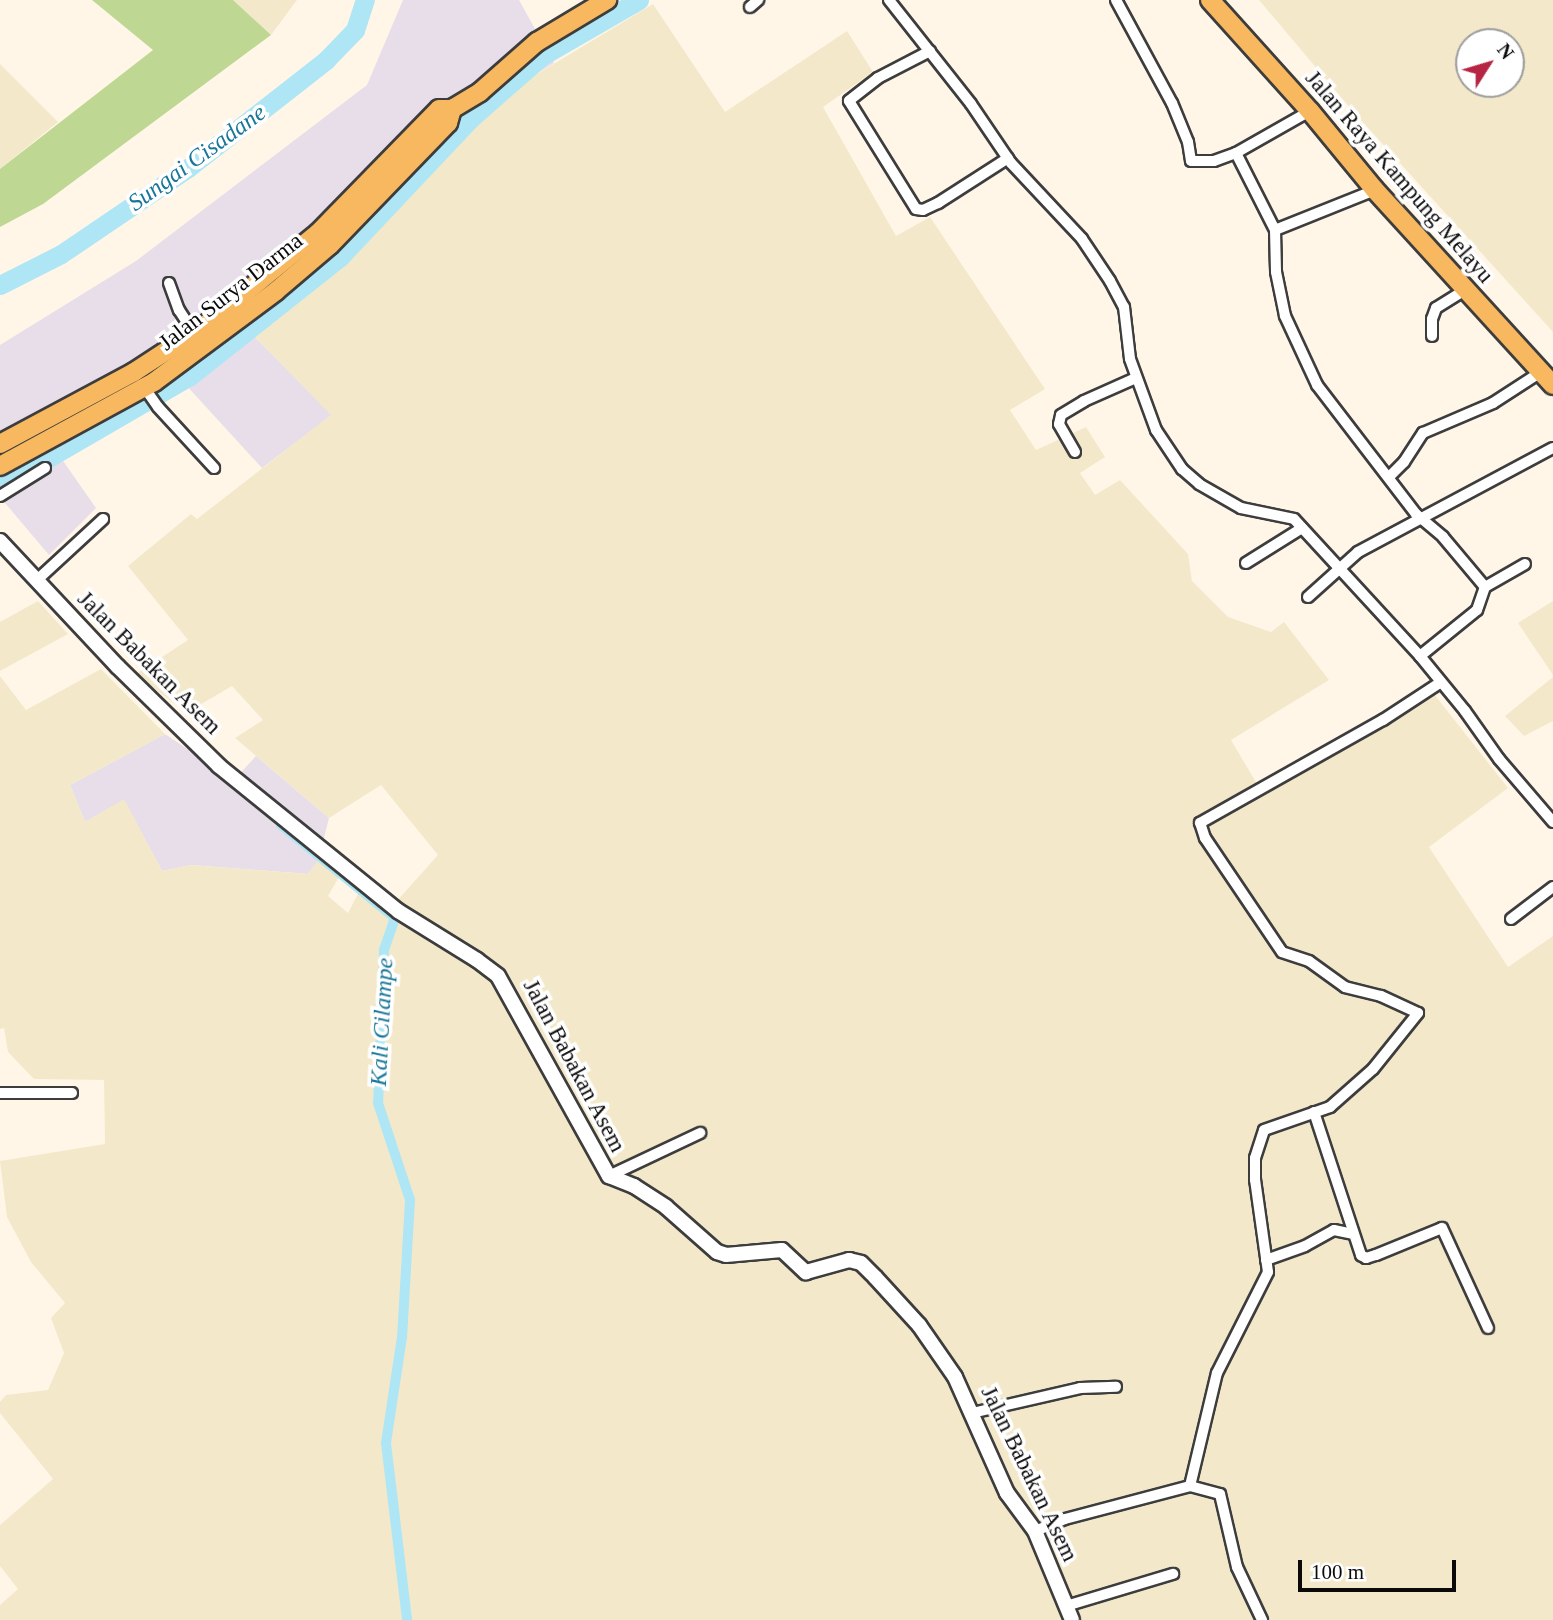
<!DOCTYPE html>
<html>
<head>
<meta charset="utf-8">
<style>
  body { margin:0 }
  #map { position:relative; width:1553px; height:1620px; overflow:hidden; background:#fff6e8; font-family:"Times New Roman",serif }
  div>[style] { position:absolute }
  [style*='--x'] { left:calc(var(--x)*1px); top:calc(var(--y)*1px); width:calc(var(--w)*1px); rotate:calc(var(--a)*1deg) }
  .industrial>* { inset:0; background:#e7deea }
  .farmland>* { inset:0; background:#f3e9ca }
  .forest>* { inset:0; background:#bed893 }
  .canal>* { height:10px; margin:-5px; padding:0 5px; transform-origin:5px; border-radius:5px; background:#aee6f5 }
  .river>* { height:19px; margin:-9.5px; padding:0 9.5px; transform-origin:9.5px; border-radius:9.5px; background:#aee6f5 }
  .roads { filter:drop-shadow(2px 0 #3d3d3d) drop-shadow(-2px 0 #3d3d3d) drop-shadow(0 2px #3d3d3d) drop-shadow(0 -2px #3d3d3d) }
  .minor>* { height:10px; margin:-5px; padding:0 5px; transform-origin:5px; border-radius:5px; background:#fff }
  .tertiary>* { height:14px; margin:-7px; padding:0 7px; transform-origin:7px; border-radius:7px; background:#fff }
  .primary>* { height:18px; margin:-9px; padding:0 9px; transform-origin:9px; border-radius:9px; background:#f7b860 }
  span { translate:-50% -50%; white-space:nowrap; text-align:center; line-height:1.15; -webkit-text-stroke:7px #fff; paint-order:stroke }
  .street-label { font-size:23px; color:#0a0a0a }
  .water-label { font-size:24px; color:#177699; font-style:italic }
  .north { position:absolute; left:1455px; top:28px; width:70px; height:70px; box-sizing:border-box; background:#fff; border:2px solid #9d9d9d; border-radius:50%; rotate:53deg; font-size:19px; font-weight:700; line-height:28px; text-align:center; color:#0a0a0a }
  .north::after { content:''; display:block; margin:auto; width:24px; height:32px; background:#b72545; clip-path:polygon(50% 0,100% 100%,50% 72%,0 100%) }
  .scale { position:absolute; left:1298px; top:1560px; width:158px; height:32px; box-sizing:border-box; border:4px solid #0a0a0a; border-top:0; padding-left:9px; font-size:21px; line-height:24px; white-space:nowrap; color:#0a0a0a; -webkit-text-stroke:5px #fff; paint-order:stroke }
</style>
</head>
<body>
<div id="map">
  <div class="industrial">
    <i style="clip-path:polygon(403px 0,519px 0,554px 63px,504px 94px,336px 264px,253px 335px,332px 415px,262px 468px,185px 384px,61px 458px,96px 508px,49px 555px,0 497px,0 345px,136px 261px,367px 85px)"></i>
    <i style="clip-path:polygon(165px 734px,234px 780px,256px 756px,329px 818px,318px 861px,308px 874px,191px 865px,162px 871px,124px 800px,85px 822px,70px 785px)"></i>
  </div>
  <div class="farmland">
    <i style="clip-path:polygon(233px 0,297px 0,271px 35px)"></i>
    <i style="clip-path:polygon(evenodd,1259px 0,1553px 0,1553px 332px,1351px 109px,1259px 0,1469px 42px,1511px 42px,1511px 84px,1469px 84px,1469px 42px)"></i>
    <i style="clip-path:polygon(653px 4px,725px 112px,847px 31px,873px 72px,823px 107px,896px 236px,930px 217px,1045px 389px,1010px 410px,1036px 450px,1086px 427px,1105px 457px,1080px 473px,1095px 495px,1120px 480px,1188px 554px,1192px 581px,1228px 617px,1271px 632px,1284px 622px,1329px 680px,1231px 740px,1260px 789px,1434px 694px,1508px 788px,1429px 847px,1508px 967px,1553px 936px,1553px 1620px,0 1620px,0 1605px,18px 1589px,0 1566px,0 1525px,53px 1479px,0 1413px,0 1402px,6px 1395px,48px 1390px,64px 1353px,51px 1318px,65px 1303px,31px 1262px,7px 1217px,0 1161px,105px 1144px,104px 1080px,34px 1079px,8px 1052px,4px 1028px,0 1029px,0 676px,26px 710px,101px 669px,165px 734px,70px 785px,85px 822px,124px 799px,162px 871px,191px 865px,308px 874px,318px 861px,339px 877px,328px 896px,348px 913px,359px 892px,387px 912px,438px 855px,381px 785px,329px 818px,235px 738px,263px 720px,232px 686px,186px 713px,136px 674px,188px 640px,128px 566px,191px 514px,197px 519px,331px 415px,253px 335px,336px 264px,504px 94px)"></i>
    <i style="clip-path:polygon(0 64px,58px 122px,0 169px)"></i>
    <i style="clip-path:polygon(38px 601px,68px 634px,0 671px,0 622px)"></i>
    <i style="clip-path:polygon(1553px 601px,1553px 675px,1518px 623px)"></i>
    <i style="clip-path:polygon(1553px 677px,1553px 721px,1524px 736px,1505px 716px)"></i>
  </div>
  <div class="forest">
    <i style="clip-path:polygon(92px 0,233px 0,271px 35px,43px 204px,0 227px,0 169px,153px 50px)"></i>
  </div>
  <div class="canal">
    <i style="--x:281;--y:825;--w:147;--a:39.2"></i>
    <i style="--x:395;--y:918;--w:34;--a:109"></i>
    <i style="--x:384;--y:950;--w:153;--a:92.2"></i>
    <i style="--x:378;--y:1103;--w:102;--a:71.7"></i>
    <i style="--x:410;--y:1200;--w:137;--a:93.3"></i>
    <i style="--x:402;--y:1337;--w:107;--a:98.6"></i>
    <i style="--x:386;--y:1443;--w:178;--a:83.2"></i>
  </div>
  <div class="river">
    <i style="--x:0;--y:285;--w:68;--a:-26.9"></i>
    <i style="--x:61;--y:254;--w:153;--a:-34.1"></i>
    <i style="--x:188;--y:168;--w:175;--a:-38"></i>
    <i style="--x:326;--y:60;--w:42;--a:-46"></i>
    <i style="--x:355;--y:30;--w:32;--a:-72"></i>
    <i style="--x:0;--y:483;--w:34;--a:-26"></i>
    <i style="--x:31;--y:468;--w:184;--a:-30.1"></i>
    <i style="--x:190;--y:376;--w:191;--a:-38.4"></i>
    <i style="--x:340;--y:257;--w:190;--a:-46.7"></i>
    <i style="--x:470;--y:119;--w:96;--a:-41.2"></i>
    <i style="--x:542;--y:56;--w:112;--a:-30"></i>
  </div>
  <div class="roads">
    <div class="minor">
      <i style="--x:889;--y:0;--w:132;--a:51.7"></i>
      <i style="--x:971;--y:104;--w:71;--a:55.9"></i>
      <i style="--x:1011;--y:163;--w:104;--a:46.9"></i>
      <i style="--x:1082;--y:239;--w:50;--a:56.3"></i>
      <i style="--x:1110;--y:281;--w:30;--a:62"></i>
      <i style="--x:1124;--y:307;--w:52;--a:83.4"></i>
      <i style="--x:1130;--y:359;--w:76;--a:69.9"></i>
      <i style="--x:1156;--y:430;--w:47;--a:56.3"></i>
      <i style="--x:1182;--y:469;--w:23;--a:41"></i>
      <i style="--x:1199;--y:484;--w:48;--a:29.7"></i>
      <i style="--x:1241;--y:508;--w:54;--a:11.7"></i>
      <i style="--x:1294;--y:519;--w:186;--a:47.4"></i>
      <i style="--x:1420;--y:656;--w:71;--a:50.7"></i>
      <i style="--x:1465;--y:711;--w:59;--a:54.7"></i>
      <i style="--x:1499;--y:759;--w:83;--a:49.4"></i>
      <i style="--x:1116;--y:0;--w:117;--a:61.5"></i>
      <i style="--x:1172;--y:103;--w:42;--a:67.7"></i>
      <i style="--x:1188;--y:142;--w:19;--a:81"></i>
      <i style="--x:1191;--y:161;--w:23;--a:0"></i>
      <i style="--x:1214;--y:161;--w:23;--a:-20"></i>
      <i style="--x:1236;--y:153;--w:85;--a:-29.6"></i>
      <i style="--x:750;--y:7;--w:11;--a:-41"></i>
      <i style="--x:930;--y:51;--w:59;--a:152.6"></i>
      <i style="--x:878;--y:78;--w:37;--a:142"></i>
      <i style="--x:849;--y:101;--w:127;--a:58.2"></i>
      <i style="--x:916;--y:209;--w:7;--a:8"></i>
      <i style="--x:923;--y:210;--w:17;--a:-25"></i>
      <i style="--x:938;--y:203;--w:83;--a:-32.7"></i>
      <i style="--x:1236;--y:153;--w:86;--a:63.1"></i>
      <i style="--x:1275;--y:230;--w:42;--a:88.6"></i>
      <i style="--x:1276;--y:272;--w:45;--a:78.4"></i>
      <i style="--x:1285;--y:316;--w:76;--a:65.1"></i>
      <i style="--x:1317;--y:385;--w:163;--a:52.5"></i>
      <i style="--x:1416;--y:514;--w:35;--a:40"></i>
      <i style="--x:1443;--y:537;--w:65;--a:50"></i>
      <i style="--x:1485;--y:587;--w:46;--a:-29.9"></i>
      <i style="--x:1275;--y:230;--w:108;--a:-21.8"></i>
      <i style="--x:169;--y:283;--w:29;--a:70"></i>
      <i style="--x:179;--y:310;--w:27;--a:57"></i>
      <i style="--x:1432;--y:336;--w:17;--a:-90"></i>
      <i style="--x:1432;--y:319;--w:12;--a:-70"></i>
      <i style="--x:1436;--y:308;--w:36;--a:-32"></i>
      <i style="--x:144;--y:387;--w:24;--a:55"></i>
      <i style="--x:158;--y:407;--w:83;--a:47.4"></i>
      <i style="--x:1075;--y:452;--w:32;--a:-120"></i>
      <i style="--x:1059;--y:424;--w:9;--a:-77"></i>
      <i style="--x:1061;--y:415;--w:27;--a:-31"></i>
      <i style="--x:1084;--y:401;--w:57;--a:-23.9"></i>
      <i style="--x:1389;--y:477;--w:21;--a:-45"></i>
      <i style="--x:1404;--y:462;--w:35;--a:-57"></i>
      <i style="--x:1423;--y:433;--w:76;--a:-23.2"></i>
      <i style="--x:1493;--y:403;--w:57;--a:-32.9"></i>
      <i style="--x:0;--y:496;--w:53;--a:-31.9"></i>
      <i style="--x:1246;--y:563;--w:66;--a:-32"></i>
      <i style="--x:37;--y:580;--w:90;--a:-42.7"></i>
      <i style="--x:1308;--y:597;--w:67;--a:-42"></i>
      <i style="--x:1358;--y:552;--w:221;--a:-28.1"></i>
      <i style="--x:1420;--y:656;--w:73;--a:-38.9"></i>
      <i style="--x:1477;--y:610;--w:24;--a:-71"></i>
      <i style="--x:1511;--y:919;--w:53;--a:-37.3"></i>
      <i style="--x:0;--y:1093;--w:72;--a:0"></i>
      <i style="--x:1314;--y:1112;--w:151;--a:71.8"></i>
      <i style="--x:1361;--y:1255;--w:6;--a:31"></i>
      <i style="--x:1366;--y:1258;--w:10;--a:-17"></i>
      <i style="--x:1376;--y:1255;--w:71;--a:-22.2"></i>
      <i style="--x:1442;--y:1228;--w:110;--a:65.3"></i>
      <i style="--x:609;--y:1176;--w:101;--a:-25.3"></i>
      <i style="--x:1266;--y:1260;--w:41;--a:-19.7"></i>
      <i style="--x:1305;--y:1246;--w:33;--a:-29"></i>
      <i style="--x:1334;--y:1230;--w:19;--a:12"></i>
      <i style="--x:972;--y:1413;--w:111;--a:-13"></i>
      <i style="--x:1080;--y:1388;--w:36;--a:-2"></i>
      <i style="--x:1190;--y:1486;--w:31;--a:15"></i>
      <i style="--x:1220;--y:1494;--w:75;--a:76.9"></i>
      <i style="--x:1237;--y:1567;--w:59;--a:64.7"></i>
      <i style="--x:1035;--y:1531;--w:32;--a:-22"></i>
      <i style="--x:1065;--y:1519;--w:129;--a:-14.8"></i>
      <i style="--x:1190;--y:1486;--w:116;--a:-76.6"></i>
      <i style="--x:1217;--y:1373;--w:113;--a:-63.2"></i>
      <i style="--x:1268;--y:1272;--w:93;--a:-98"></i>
      <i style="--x:1255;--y:1180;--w:22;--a:-90"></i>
      <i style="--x:1255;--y:1158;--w:29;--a:-72"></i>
      <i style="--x:1264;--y:1130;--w:70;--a:-19.2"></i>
      <i style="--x:1330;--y:1107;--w:57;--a:-41.5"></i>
      <i style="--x:1373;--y:1069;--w:72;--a:-51.2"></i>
      <i style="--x:1418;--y:1013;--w:41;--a:-155.3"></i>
      <i style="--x:1381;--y:996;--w:37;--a:-166"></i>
      <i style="--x:1345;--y:987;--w:44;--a:-144.2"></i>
      <i style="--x:1309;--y:961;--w:28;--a:-162"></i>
      <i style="--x:1282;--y:952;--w:138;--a:-124"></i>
      <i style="--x:1205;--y:838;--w:16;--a:-108"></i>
      <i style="--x:1200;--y:823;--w:210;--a:-29.4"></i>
      <i style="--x:1383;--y:720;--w:69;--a:-33.2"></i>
      <i style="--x:1066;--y:1606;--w:112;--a:-16.7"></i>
    </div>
    <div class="tertiary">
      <i style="--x:0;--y:541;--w:173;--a:46.9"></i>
      <i style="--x:118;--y:667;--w:141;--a:44.4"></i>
      <i style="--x:219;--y:766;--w:230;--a:39"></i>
      <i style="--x:398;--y:911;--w:93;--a:31.8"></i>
      <i style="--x:477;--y:960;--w:26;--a:37"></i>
      <i style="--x:498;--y:976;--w:229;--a:61"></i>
      <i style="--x:609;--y:1176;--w:27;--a:22"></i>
      <i style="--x:634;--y:1186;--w:38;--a:33"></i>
      <i style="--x:666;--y:1207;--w:68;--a:41.4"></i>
      <i style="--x:717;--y:1252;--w:9;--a:18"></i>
      <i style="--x:726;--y:1255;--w:56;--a:-5.1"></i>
      <i style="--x:782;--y:1250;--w:33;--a:43"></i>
      <i style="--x:806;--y:1272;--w:45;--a:-15.6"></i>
      <i style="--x:849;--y:1260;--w:12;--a:14"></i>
      <i style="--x:861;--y:1263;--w:20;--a:45"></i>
      <i style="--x:875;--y:1277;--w:65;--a:47.5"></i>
      <i style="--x:919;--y:1325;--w:63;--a:55.3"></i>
      <i style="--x:955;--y:1377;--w:127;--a:65.9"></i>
      <i style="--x:1007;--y:1493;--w:47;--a:53.6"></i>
      <i style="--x:1035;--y:1531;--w:96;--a:67.4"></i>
    </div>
    <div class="primary">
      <i style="--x:1210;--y:0;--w:149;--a:48"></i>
      <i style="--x:1310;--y:111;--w:102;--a:50.6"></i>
      <i style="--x:1375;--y:190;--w:264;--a:47.6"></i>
      <i style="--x:0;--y:444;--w:152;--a:-28.2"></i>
      <i style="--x:134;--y:372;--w:82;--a:-33.1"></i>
      <i style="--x:203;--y:327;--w:149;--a:-39.3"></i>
      <i style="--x:318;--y:233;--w:173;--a:-45.7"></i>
      <i style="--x:439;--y:109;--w:13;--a:0"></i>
      <i style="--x:452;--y:109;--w:33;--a:-31"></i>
      <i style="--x:480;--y:92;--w:76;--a:-41.3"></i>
      <i style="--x:537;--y:42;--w:82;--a:-31"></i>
      <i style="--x:0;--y:466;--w:175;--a:-28.6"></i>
      <i style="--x:154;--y:382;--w:152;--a:-36.7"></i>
      <i style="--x:276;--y:291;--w:71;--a:-40.4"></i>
      <i style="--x:330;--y:245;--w:170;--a:-46"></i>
      <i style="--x:448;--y:123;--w:15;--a:-74"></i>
    </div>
  </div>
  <div class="street-label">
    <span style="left:1399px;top:177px;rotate:49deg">Jalan Raya Kampung Melayu</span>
    <span style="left:231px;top:292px;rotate:-38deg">Jalan Surya Darma</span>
    <span style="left:149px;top:663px;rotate:45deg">Jalan Babakan Asem</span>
    <span style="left:574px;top:1066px;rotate:62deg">Jalan Babakan Asem</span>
    <span style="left:1029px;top:1474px;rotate:64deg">Jalan Babakan Asem</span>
  </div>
  <div class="water-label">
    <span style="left:197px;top:158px;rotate:-36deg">Sungai Cisadane</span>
    <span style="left:382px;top:1022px;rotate:-87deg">Kali Cilampe</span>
  </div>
  <div class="north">N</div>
  <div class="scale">100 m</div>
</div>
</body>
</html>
